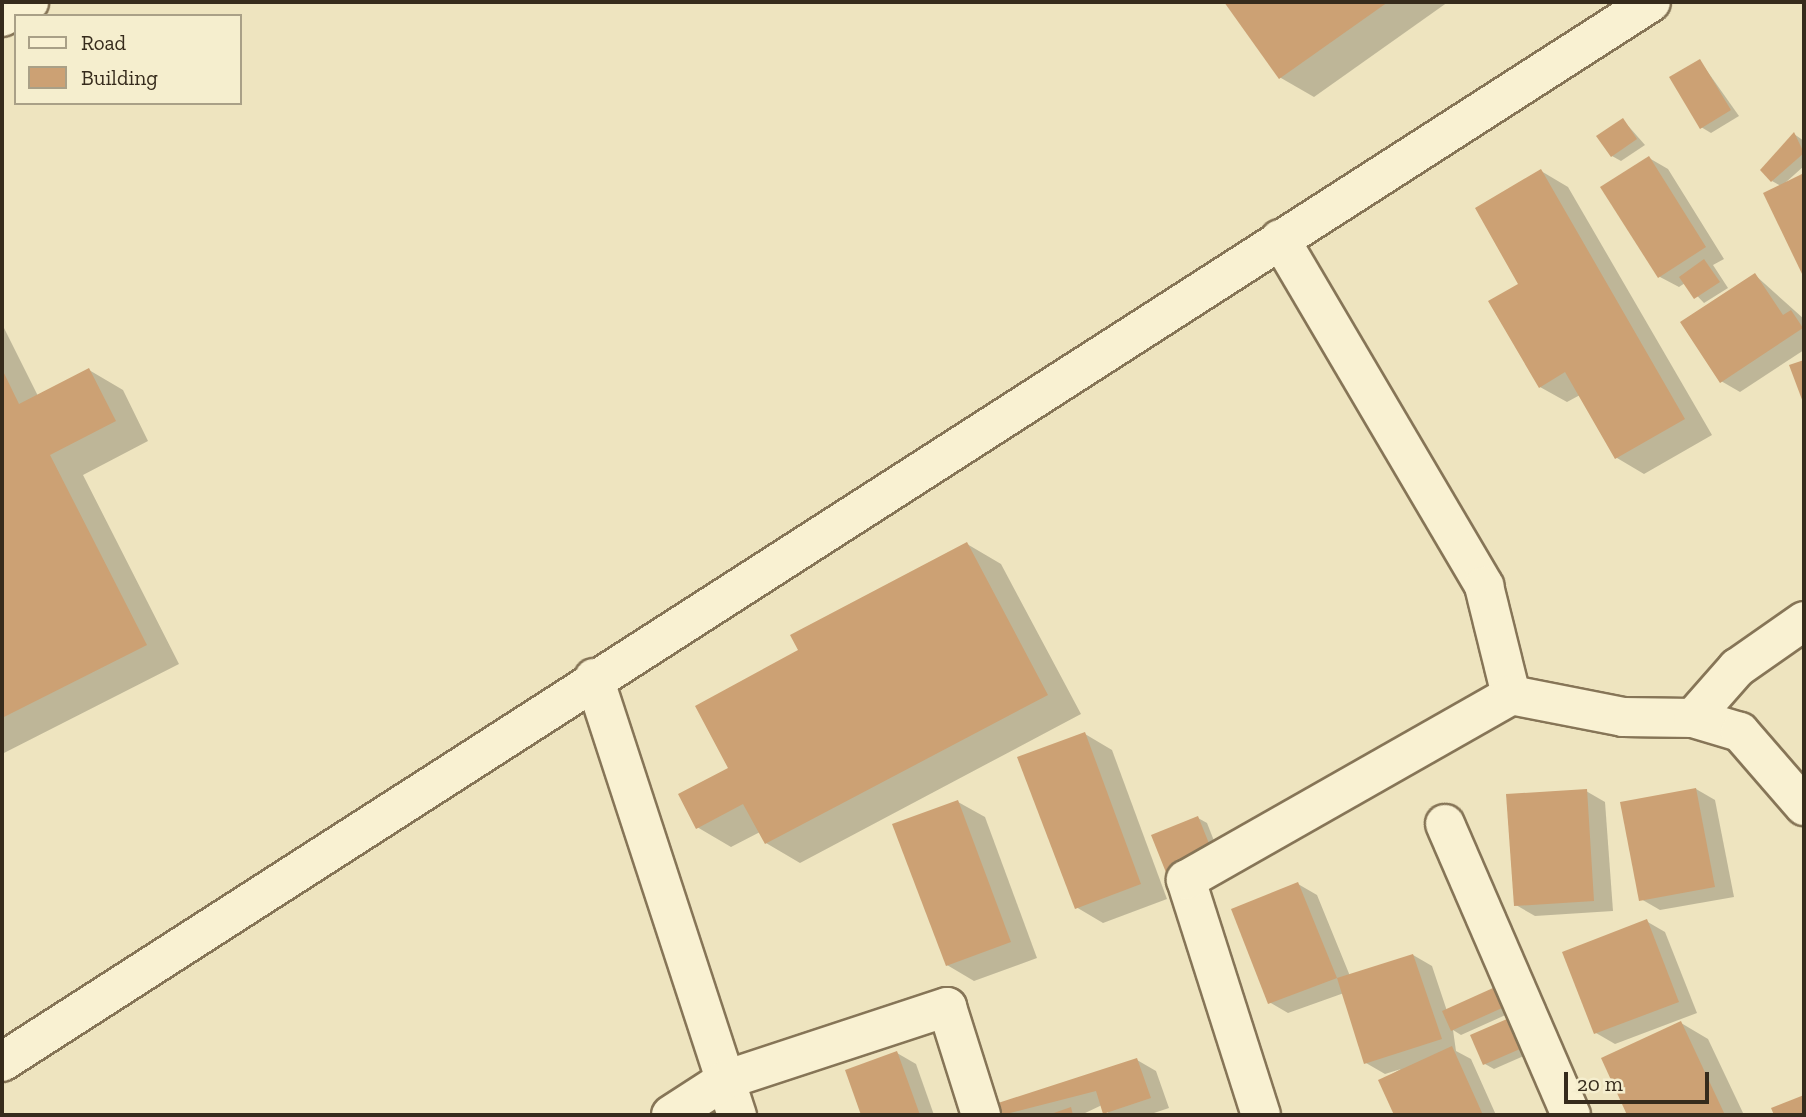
<!DOCTYPE html>
<html>
<head>
<meta charset="utf-8">
<style>
  body { margin:0 }
  #map { position:relative; width:1806px; height:1117px; overflow:hidden; background:#eee4bf; font-family:"Zilla Slab",serif }
  div>[style] { position:absolute }
  [style*='--x'] { left:calc(var(--x)*1px); top:calc(var(--y)*1px); width:calc(var(--w)*1px); rotate:calc(var(--a)*1deg) }
  .shadow>* { inset:0; background:#0003 }
  .building>* { inset:0; background:#cca174 }
  .roads { filter:drop-shadow(2px 0 #867557) drop-shadow(-2px 0 #867557) drop-shadow(0 2px #867557) drop-shadow(0 -2px #867557) }
  .minor>* { height:38px; margin:-19px; padding:0 19px; transform-origin:19px; border-radius:19px; background:#f9f1d2 }
  span { translate:-50% -50%; white-space:nowrap; text-align:center; line-height:1.15; -webkit-text-stroke:5px #f5eece; paint-order:stroke }
  .frame { position:absolute; inset:0; border:4px solid #362b1c; pointer-events:none }
  .legend { position:absolute; left:14px; top:14px; width:228px; height:91px; box-sizing:border-box; background:#f5eece; border:2px solid #a9a087; margin:0; padding:9px 12px; list-style:none; font-size:21px; color:#362b1c }
  .legend li { display:flex; align-items:center; gap:14px; height:35px }
  .legend b { width:35px; border:2px solid #a9a087 }
  .scale { position:absolute; left:1564px; top:1072px; width:145px; height:32px; box-sizing:border-box; border:4px solid #362b1c; border-top:0; padding-left:9px; font-size:21px; line-height:24px; white-space:nowrap; color:#362b1c; -webkit-text-stroke:5px #f5eece; paint-order:stroke }
</style>
</head>
<body>
<div id="map">
  <div class="shadow">
    <i style="clip-path:polygon(1227px 2px,1448px 2px,1314px 97px,1281px 78px)"></i>
    <i style="clip-path:polygon(1700px 61px,1739px 116px,1711px 133px,1701px 127px)"></i>
    <i style="clip-path:polygon(1623px 120px,1645px 145px,1621px 161px,1612px 156px)"></i>
    <i style="clip-path:polygon(1794px 134px,1804px 141px,1804px 166px,1785px 183px,1804px 175px,1804px 274px,1765px 194px,1781px 186px,1772px 181px)"></i>
    <i style="clip-path:polygon(1649px 158px,1668px 169px,1724px 259px,1713px 265px,1728px 288px,1704px 303px,1685px 283px,1679px 287px,1660px 277px)"></i>
    <i style="clip-path:polygon(1541px 171px,1568px 187px,1712px 435px,1644px 474px,1617px 458px,1580px 395px,1567px 402px,1540px 387px,1520px 284px)"></i>
    <i style="clip-path:polygon(1755px 275px,1804px 319px,1804px 350px,1740px 392px,1721px 381px)"></i>
    <i style="clip-path:polygon(2px 324px,38px 396px,89px 370px,123px 390px,148px 441px,83px 475px,179px 664px,2px 754px)"></i>
    <i style="clip-path:polygon(967px 544px,1001px 564px,1081px 714px,800px 863px,766px 843px,760px 832px,731px 847px,697px 827px,801px 651px)"></i>
    <i style="clip-path:polygon(1085px 734px,1112px 750px,1167px 899px,1103px 923px,1076px 907px)"></i>
    <i style="clip-path:polygon(1696px 789px,1715px 800px,1734px 897px,1660px 910px,1641px 899px)"></i>
    <i style="clip-path:polygon(1586px 791px,1605px 802px,1613px 911px,1535px 916px,1516px 905px)"></i>
    <i style="clip-path:polygon(958px 802px,985px 817px,1037px 958px,974px 981px,947px 965px)"></i>
    <i style="clip-path:polygon(1198px 818px,1207px 823px,1222px 861px,1178px 879px)"></i>
    <i style="clip-path:polygon(1298px 884px,1317px 895px,1350px 976px,1413px 955px,1432px 966px,1447px 1011px,1493px 990px,1502px 995px,1510px 1013px,1461px 1035px,1453px 1030px,1456px 1051px,1471px 1059px,1496px 1115px,1396px 1115px,1380px 1081px,1401px 1069px,1385px 1074px,1366px 1063px,1344px 993px,1288px 1013px,1269px 1002px)"></i>
    <i style="clip-path:polygon(1646px 921px,1665px 932px,1697px 1013px,1615px 1044px,1596px 1033px)"></i>
    <i style="clip-path:polygon(1507px 1021px,1516px 1026px,1528px 1054px,1494px 1069px,1485px 1064px)"></i>
    <i style="clip-path:polygon(1681px 1023px,1708px 1039px,1744px 1115px,1629px 1115px,1603px 1059px)"></i>
    <i style="clip-path:polygon(897px 1053px,916px 1064px,934px 1115px,863px 1115px,847px 1071px)"></i>
    <i style="clip-path:polygon(1137px 1060px,1156px 1071px,1169px 1108px,1148px 1115px,1110px 1115px,1102px 1105px,1081px 1115px,1004px 1115px,1000px 1104px)"></i>
  </div>
  <div class="building">
    <i style="clip-path:polygon(1224px 2px,1388px 2px,1279px 79px)"></i>
    <i style="clip-path:polygon(1700px 59px,1731px 110px,1700px 129px,1669px 77px)"></i>
    <i style="clip-path:polygon(1623px 118px,1637px 139px,1611px 157px,1596px 136px)"></i>
    <i style="clip-path:polygon(1794px 132px,1804px 153px,1771px 182px,1760px 170px)"></i>
    <i style="clip-path:polygon(1649px 156px,1706px 247px,1658px 278px,1600px 187px)"></i>
    <i style="clip-path:polygon(1541px 169px,1685px 419px,1615px 459px,1565px 372px,1539px 388px,1488px 301px,1518px 284px,1475px 208px)"></i>
    <i style="clip-path:polygon(1804px 173px,1804px 278px,1763px 193px)"></i>
    <i style="clip-path:polygon(1704px 259px,1720px 282px,1694px 299px,1679px 277px)"></i>
    <i style="clip-path:polygon(1755px 273px,1783px 315px,1791px 310px,1803px 328px,1720px 383px,1680px 322px)"></i>
    <i style="clip-path:polygon(1804px 360px,1804px 405px,1789px 365px)"></i>
    <i style="clip-path:polygon(89px 368px,116px 421px,50px 455px,147px 645px,2px 718px,2px 369px,19px 404px)"></i>
    <i style="clip-path:polygon(967px 542px,1048px 695px,765px 844px,743px 804px,696px 829px,678px 794px,728px 768px,695px 706px,798px 650px,790px 635px)"></i>
    <i style="clip-path:polygon(1085px 732px,1141px 884px,1075px 909px,1017px 757px)"></i>
    <i style="clip-path:polygon(1696px 788px,1715px 887px,1639px 901px,1620px 802px)"></i>
    <i style="clip-path:polygon(1587px 789px,1594px 901px,1514px 906px,1506px 794px)"></i>
    <i style="clip-path:polygon(958px 800px,1011px 942px,946px 966px,892px 824px)"></i>
    <i style="clip-path:polygon(1198px 816px,1214px 856px,1167px 875px,1151px 835px)"></i>
    <i style="clip-path:polygon(1298px 882px,1337px 978px,1268px 1004px,1231px 909px)"></i>
    <i style="clip-path:polygon(1647px 919px,1679px 1002px,1594px 1034px,1562px 952px)"></i>
    <i style="clip-path:polygon(1413px 954px,1442px 1039px,1364px 1064px,1337px 978px)"></i>
    <i style="clip-path:polygon(1493px 988px,1502px 1008px,1451px 1031px,1442px 1011px)"></i>
    <i style="clip-path:polygon(1507px 1019px,1520px 1049px,1483px 1065px,1470px 1035px)"></i>
    <i style="clip-path:polygon(1681px 1021px,1725px 1115px,1627px 1115px,1601px 1058px)"></i>
    <i style="clip-path:polygon(1452px 1046px,1483px 1115px,1394px 1115px,1378px 1080px)"></i>
    <i style="clip-path:polygon(897px 1051px,920px 1115px,861px 1115px,845px 1070px)"></i>
    <i style="clip-path:polygon(1137px 1058px,1151px 1098px,1103px 1114px,1096px 1091px,1002px 1115px,998px 1103px)"></i>
    <i style="clip-path:polygon(1804px 1095px,1804px 1115px,1774px 1115px,1771px 1108px)"></i>
    <i style="clip-path:polygon(1071px 1107px,1073px 1115px,1048px 1115px)"></i>
  </div>
  <div class="roads">
    <div class="minor">
      <i style="--x:2;--y:17;--w:31;--a:-29"></i>
      <i style="--x:1280;--y:239;--w:403;--a:59.5"></i>
      <i style="--x:1484;--y:586;--w:112;--a:76.1"></i>
      <i style="--x:594;--y:678;--w:460;--a:71.9"></i>
      <i style="--x:1693;--y:718;--w:67;--a:-48.7"></i>
      <i style="--x:1737;--y:668;--w:82;--a:-35"></i>
      <i style="--x:1445;--y:824;--w:317;--a:66.6"></i>
      <i style="--x:2;--y:1062;--w:1960;--a:-32.73"></i>
      <i style="--x:671;--y:1115;--w:64;--a:-32.9"></i>
      <i style="--x:725;--y:1080;--w:234;--a:-18.2"></i>
      <i style="--x:947;--y:1007;--w:113;--a:72.5"></i>
      <i style="--x:1261;--y:1115;--w:247;--a:-107.7"></i>
      <i style="--x:1186;--y:880;--w:374;--a:-29.6"></i>
      <i style="--x:1511;--y:695;--w:114;--a:11.1"></i>
      <i style="--x:1623;--y:717;--w:70;--a:0.8"></i>
      <i style="--x:1693;--y:718;--w:49;--a:16.6"></i>
      <i style="--x:1740;--y:732;--w:98;--a:49.1"></i>
    </div>
  </div>
  <div class="frame"></div>
  <ul class="legend">
  <li><b style="height:9px;background:#f9f1d2"></b>Road</li>
  <li><b style="height:19px;background:#cca174"></b>Building</li>
  </ul>
  <div class="scale">20 m</div>
</div>
</body>
</html>
